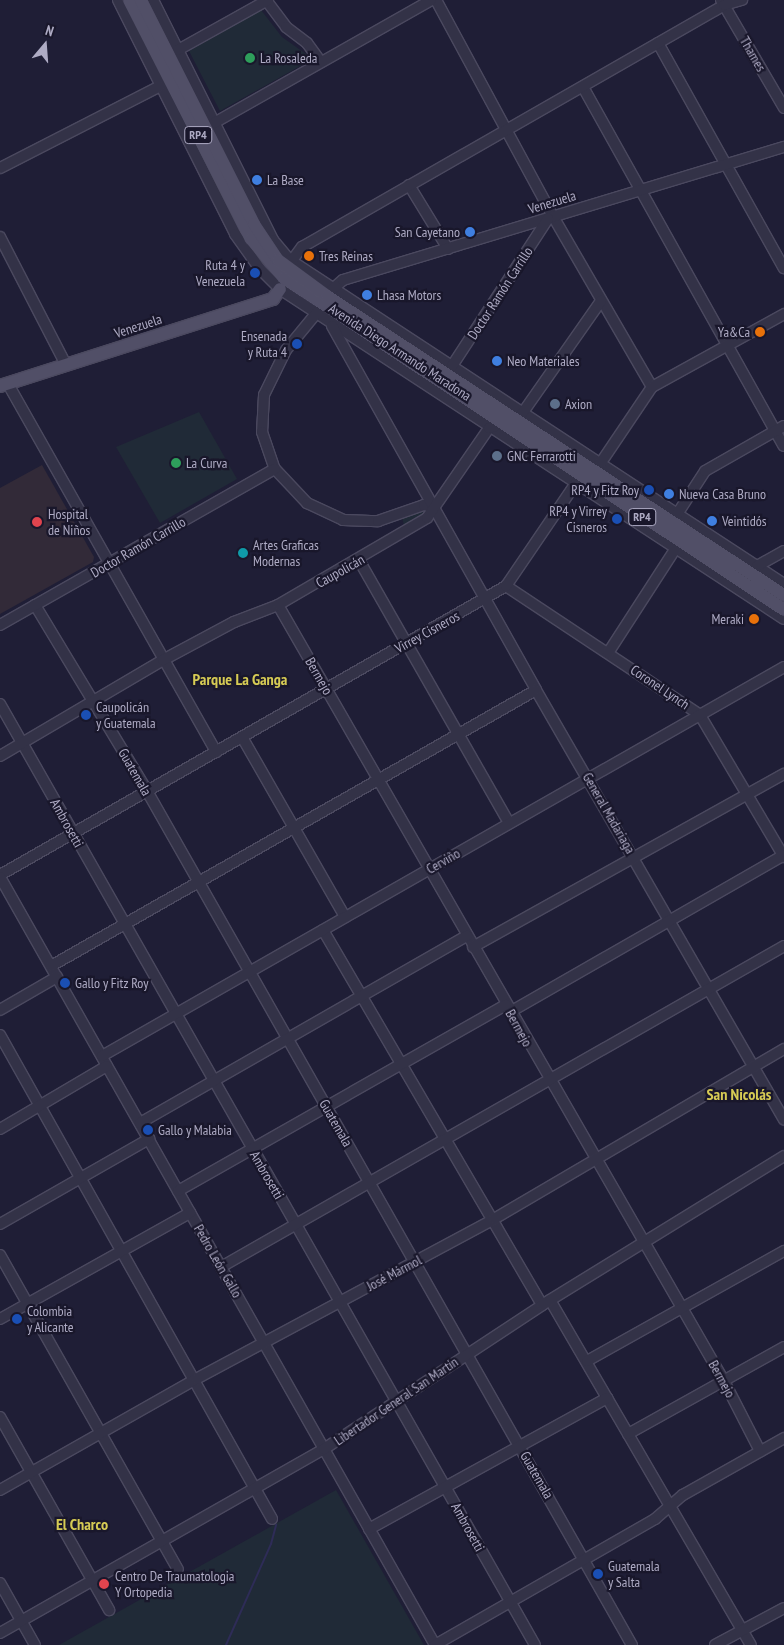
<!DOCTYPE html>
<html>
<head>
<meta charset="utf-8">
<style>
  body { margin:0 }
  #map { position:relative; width:784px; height:1645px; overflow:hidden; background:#1f1e36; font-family:"PT Sans Narrow",sans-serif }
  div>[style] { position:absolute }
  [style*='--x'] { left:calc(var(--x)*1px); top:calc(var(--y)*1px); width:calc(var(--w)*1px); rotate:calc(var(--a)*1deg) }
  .medical>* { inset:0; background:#322a38 }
  .green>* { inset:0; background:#202a37 }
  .stream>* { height:2px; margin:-1px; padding:0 1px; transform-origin:1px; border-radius:1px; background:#2e2c57 }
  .roads { filter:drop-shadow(1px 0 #4b495f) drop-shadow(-1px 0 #4b495f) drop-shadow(0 1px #4b495f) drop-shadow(0 -1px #4b495f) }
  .minor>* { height:10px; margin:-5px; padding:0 5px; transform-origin:5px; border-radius:5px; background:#333247 }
  .major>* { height:12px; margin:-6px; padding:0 6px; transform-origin:6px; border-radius:6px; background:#514f67 }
  .dots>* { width:14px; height:14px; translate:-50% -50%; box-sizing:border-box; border:2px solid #19172b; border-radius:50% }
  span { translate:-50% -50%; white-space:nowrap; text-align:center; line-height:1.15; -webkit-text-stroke:4.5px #19172b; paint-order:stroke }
  .shield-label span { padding:1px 4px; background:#19172b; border:1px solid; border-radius:4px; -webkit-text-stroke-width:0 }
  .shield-label { font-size:12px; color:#aeabc4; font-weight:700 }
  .street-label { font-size:14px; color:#aeabc4 }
  .poi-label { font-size:14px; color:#aeabc4 }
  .left { translate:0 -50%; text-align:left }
  .right { translate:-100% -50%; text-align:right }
  .quarter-label { font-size:16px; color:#d6cb54; font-weight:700 }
  .north { position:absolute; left:20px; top:20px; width:50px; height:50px; -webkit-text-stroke:4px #19172b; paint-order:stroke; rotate:18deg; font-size:14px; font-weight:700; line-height:20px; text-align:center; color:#aeabc4 }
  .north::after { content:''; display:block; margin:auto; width:18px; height:22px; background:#aeabc4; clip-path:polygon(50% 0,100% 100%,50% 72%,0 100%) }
</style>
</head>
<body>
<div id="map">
  <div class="medical">
    <i style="clip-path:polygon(42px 465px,94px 557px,93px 562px,0 614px,0 488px)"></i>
  </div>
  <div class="green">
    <i style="clip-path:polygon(261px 10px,282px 37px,306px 54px,309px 61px,220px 111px,189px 51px)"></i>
    <i style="clip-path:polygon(199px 412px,237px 479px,160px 523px,116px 447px)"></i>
    <i style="clip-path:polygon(425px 508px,427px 514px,404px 525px,402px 518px)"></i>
    <i style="clip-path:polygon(336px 1490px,424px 1645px,59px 1645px)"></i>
  </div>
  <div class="stream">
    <i style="--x:226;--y:1645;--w:111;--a:-66"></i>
    <i style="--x:271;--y:1544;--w:20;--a:-75"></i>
  </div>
  <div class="roads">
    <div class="minor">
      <i style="--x:118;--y:0;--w:262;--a:63.4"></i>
      <i style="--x:235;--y:234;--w:43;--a:54.5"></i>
      <i style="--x:260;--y:269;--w:28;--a:45"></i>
      <i style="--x:280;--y:289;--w:602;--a:33.22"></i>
      <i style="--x:153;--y:0;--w:268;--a:63.4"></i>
      <i style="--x:273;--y:240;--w:26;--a:50"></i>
      <i style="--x:290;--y:260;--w:591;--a:33.26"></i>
      <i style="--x:266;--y:0;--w:34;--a:53"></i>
      <i style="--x:286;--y:27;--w:26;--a:37"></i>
      <i style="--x:307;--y:43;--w:22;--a:54"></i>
      <i style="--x:436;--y:0;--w:248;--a:61.6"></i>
      <i style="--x:554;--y:218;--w:195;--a:59.9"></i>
      <i style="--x:721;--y:0;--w:125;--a:59.7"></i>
      <i style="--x:658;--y:43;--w:258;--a:60.8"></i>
      <i style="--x:178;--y:50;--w:103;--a:-29.1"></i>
      <i style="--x:583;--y:87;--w:411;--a:60.8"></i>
      <i style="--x:214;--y:123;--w:249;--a:-29.5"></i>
      <i style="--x:0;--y:168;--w:180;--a:-27.1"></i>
      <i style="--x:409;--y:185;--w:75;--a:58.6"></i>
      <i style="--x:0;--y:237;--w:144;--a:62.7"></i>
      <i style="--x:288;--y:266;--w:24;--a:-54"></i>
      <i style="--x:302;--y:247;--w:486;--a:-29.8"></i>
      <i style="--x:724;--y:5;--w:19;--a:-16"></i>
      <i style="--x:328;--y:293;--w:20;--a:-41"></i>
      <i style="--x:343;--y:280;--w:461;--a:-16.8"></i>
      <i style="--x:319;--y:310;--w:52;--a:129.5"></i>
      <i style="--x:286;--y:350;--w:50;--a:116.1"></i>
      <i style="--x:264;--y:395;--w:37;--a:93"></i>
      <i style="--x:262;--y:432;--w:39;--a:71"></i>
      <i style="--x:275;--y:469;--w:47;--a:46.7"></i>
      <i style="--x:307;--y:503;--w:40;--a:25"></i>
      <i style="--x:343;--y:520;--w:35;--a:2"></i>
      <i style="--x:378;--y:521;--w:49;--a:-19.2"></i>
      <i style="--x:424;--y:505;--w:9;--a:13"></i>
      <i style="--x:332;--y:326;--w:417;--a:60.7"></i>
      <i style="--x:536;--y:690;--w:496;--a:60"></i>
      <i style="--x:452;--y:366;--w:176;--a:-56.9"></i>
      <i style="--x:8;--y:384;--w:423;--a:60.5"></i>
      <i style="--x:519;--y:418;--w:143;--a:-55"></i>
      <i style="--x:674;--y:519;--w:57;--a:-57.1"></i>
      <i style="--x:705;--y:471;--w:91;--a:-29.7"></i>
      <i style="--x:359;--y:560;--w:303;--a:60.3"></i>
      <i style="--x:757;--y:566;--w:31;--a:-29"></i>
      <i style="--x:506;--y:586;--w:233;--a:33.6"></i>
      <i style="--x:700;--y:715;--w:165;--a:59.4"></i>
      <i style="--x:35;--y:605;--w:217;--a:58.9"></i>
      <i style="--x:147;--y:791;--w:982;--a:60.41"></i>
      <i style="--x:278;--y:605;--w:895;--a:60.11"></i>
      <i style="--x:724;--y:1381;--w:79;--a:62.8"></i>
      <i style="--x:0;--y:625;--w:316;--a:-29.6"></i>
      <i style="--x:608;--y:653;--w:125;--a:-57.1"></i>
      <i style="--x:0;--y:704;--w:1082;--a:60.38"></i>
      <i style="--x:242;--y:737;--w:207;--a:60.2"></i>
      <i style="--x:0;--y:756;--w:189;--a:-30.5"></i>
      <i style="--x:163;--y:660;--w:81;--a:-28.2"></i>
      <i style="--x:234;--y:622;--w:47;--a:-21.1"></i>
      <i style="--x:278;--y:605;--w:173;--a:-30.3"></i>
      <i style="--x:427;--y:518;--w:109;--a:-55.4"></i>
      <i style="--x:489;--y:428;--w:6;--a:-18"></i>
      <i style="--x:0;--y:875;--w:583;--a:-29.73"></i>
      <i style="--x:506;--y:586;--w:125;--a:-55.8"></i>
      <i style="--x:576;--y:483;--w:31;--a:-38"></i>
      <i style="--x:600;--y:464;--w:93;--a:-56"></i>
      <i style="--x:652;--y:387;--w:151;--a:-28.9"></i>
      <i style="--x:0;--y:877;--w:883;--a:60.47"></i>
      <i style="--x:323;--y:930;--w:434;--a:59.7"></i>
      <i style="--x:473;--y:947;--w:356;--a:-29.1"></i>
      <i style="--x:51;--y:966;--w:558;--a:-29.64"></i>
      <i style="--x:0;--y:1010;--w:66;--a:-30.1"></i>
      <i style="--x:510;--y:1012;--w:316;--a:-29.8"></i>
      <i style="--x:0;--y:1035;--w:555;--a:60.66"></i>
      <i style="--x:102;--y:1056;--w:785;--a:-29.7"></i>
      <i style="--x:140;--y:1123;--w:377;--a:-29.8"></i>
      <i style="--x:0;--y:1129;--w:124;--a:-30.5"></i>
      <i style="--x:178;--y:1191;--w:377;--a:-29.6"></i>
      <i style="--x:0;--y:1224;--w:172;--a:-29.7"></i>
      <i style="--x:0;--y:1255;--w:361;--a:60.5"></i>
      <i style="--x:221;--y:1267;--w:648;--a:-29.69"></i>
      <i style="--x:550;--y:1300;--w:399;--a:59.8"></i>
      <i style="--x:0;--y:1319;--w:218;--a:-29.2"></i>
      <i style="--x:587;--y:1361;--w:226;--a:-29.2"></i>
      <i style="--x:0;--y:1417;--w:222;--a:60.5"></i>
      <i style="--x:628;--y:1434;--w:179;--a:-29.1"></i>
      <i style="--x:0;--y:1490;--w:225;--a:-29.5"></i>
      <i style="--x:196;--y:1379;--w:338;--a:-28.2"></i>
      <i style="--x:494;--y:1219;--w:336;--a:-30.4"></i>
      <i style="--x:369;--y:1529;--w:272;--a:-28.8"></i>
      <i style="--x:0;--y:1583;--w:71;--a:60.6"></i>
      <i style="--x:0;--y:1633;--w:373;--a:-29.6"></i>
      <i style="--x:324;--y:1449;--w:261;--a:-33.4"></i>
      <i style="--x:542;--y:1305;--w:284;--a:-31.6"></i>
      <i style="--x:435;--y:1645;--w:254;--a:-29.8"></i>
      <i style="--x:655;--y:1519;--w:37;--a:-41"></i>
      <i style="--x:683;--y:1495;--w:116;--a:-29.4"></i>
      <i style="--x:715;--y:1645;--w:78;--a:-28.2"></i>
    </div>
    <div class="major">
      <i style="--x:129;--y:0;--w:268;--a:63"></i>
      <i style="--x:251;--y:239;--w:51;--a:49.8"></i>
      <i style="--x:284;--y:278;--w:600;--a:33.58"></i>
      <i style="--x:141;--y:0;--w:251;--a:63.2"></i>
      <i style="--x:254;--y:224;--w:43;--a:56.3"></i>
      <i style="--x:278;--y:260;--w:61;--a:36.3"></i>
      <i style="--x:327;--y:296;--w:546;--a:33.2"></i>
      <i style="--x:0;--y:386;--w:287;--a:-17.7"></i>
      <i style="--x:273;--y:299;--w:12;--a:-55"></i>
    </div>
  </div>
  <div class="dots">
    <i style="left:250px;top:58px;background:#2e9e5b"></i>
    <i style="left:257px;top:180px;background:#3f7fe0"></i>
    <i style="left:470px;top:232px;background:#3f7fe0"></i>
    <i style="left:309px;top:256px;background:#e8710a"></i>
    <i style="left:255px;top:273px;background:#1a4fb4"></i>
    <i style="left:367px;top:295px;background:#3f7fe0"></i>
    <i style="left:760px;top:332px;background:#e8710a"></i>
    <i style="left:297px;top:344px;background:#1a4fb4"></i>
    <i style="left:497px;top:361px;background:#3f7fe0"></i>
    <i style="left:555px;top:404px;background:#5c6f8a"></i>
    <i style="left:497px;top:456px;background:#5c6f8a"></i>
    <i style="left:176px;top:463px;background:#2e9e5b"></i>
    <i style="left:649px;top:490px;background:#1a4fb4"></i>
    <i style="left:669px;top:494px;background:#3f7fe0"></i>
    <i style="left:617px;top:519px;background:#1a4fb4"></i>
    <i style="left:712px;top:521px;background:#3f7fe0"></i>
    <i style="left:37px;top:522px;background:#e0444e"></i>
    <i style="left:243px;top:553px;background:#0f9aa8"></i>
    <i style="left:754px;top:619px;background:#e8710a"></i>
    <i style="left:86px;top:715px;background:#1a4fb4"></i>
    <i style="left:65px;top:983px;background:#1a4fb4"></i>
    <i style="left:148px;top:1130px;background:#1a4fb4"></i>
    <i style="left:17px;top:1319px;background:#1a4fb4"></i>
    <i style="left:598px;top:1574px;background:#1a4fb4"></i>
    <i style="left:104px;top:1584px;background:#e0444e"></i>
  </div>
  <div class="shield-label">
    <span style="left:198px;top:135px">RP4</span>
    <span style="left:642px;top:517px">RP4</span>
  </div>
  <div class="street-label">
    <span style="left:753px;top:54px;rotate:60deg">Thames</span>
    <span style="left:552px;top:202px;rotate:-17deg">Venezuela</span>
    <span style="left:500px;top:293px;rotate:-57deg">Doctor Ramón Carrillo</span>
    <span style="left:138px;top:326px;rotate:-18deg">Venezuela</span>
    <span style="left:400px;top:352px;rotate:33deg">Avenida Diego Armando Maradona</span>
    <span style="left:138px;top:547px;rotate:-30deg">Doctor Ramón Carrillo</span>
    <span style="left:340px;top:571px;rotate:-29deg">Caupolicán</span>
    <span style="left:427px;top:632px;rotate:-29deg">Virrey Cisneros</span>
    <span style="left:319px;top:676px;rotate:60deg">Bermejo</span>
    <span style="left:660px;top:687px;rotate:34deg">Coronel Lynch</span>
    <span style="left:135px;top:772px;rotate:60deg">Guatemala</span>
    <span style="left:609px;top:813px;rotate:60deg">General Madariaga</span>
    <span style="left:67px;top:823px;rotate:61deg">Ambrosetti</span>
    <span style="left:443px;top:861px;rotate:-30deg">Cerviño</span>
    <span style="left:519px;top:1028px;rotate:61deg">Bermejo</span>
    <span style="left:336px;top:1123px;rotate:60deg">Guatemala</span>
    <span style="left:267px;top:1175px;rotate:60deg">Ambrosetti</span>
    <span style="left:218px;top:1261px;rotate:60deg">Pedro León Gallo</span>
    <span style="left:394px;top:1273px;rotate:-28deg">José Mármol</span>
    <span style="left:722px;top:1379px;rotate:61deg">Bermejo</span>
    <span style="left:396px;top:1401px;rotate:-34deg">Libertador General San Martín</span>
    <span style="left:537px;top:1475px;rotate:60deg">Guatemala</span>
    <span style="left:468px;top:1527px;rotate:61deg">Ambrosetti</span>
  </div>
  <div class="poi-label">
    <span class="left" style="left:260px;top:58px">La Rosaleda</span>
    <span class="left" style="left:267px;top:180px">La Base</span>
    <span class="right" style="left:460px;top:232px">San Cayetano</span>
    <span class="left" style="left:319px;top:256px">Tres Reinas</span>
    <span class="right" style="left:245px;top:273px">Ruta 4 y<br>Venezuela</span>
    <span class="left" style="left:377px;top:295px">Lhasa Motors</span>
    <span class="right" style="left:750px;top:332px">Ya&amp;Ca</span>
    <span class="right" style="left:287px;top:344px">Ensenada<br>y Ruta 4</span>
    <span class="left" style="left:507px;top:361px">Neo Materiales</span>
    <span class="left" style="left:565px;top:404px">Axion</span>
    <span class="left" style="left:507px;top:456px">GNC Ferrarotti</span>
    <span class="left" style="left:186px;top:463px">La Curva</span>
    <span class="right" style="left:639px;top:490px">RP4 y Fitz Roy</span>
    <span class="left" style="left:679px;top:494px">Nueva Casa Bruno</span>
    <span class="right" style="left:607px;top:519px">RP4 y Virrey<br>Cisneros</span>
    <span class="left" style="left:48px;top:522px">Hospital<br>de Niños</span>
    <span class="left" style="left:722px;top:521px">Veintidós</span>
    <span class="left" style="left:253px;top:553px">Artes Graficas<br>Modernas</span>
    <span class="right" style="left:744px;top:619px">Meraki</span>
    <span class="left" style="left:96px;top:715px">Caupolicán<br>y Guatemala</span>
    <span class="left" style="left:75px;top:983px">Gallo y Fitz Roy</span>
    <span class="left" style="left:158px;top:1130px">Gallo y Malabia</span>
    <span class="left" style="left:27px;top:1319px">Colombia<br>y Alicante</span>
    <span class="left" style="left:608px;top:1574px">Guatemala<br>y Salta</span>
    <span class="left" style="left:115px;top:1584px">Centro De Traumatologia<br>Y Ortopedia</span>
  </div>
  <div class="quarter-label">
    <span style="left:240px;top:679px">Parque La Ganga</span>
    <span style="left:739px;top:1094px">San Nicolás</span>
    <span style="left:82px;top:1524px">El Charco</span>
  </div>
  <div class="north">N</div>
</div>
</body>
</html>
